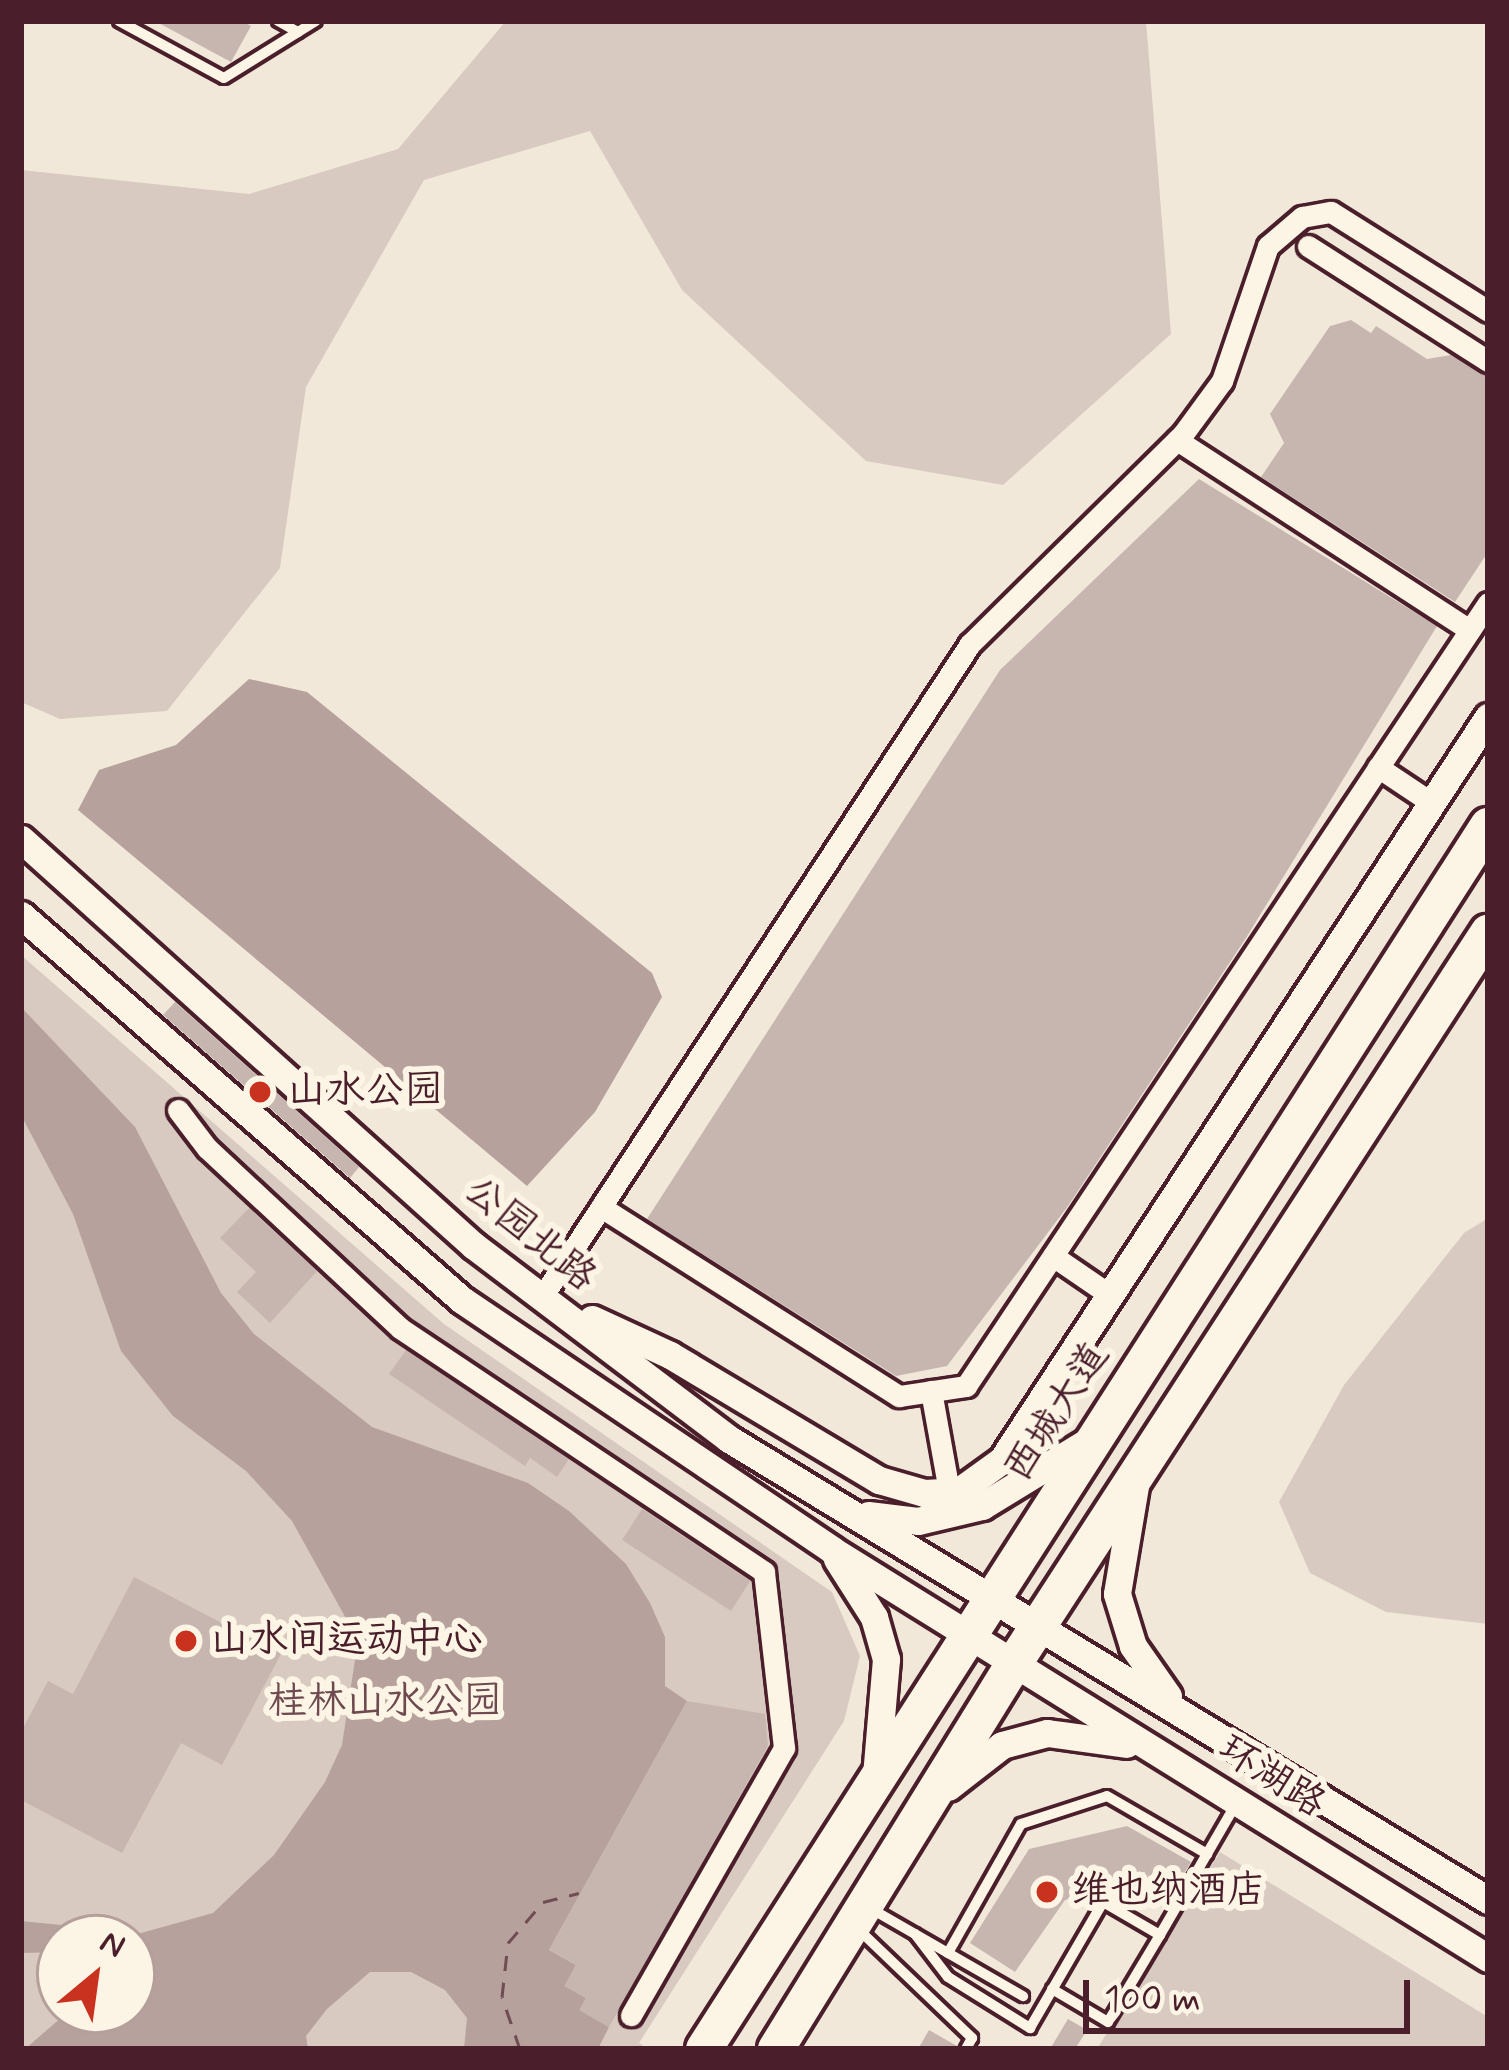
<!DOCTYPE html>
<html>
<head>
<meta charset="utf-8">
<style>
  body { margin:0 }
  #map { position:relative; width:1509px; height:2070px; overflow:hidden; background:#f1e8da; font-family:Mynerve,"LXGW WenKai TC",sans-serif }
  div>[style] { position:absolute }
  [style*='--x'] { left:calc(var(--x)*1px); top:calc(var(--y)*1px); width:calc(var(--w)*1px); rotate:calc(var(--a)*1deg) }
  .green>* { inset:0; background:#d8cac0 }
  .water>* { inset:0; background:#b6a19c }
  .ferry>* { height:3px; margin-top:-1.5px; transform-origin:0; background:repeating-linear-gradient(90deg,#704c53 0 15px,transparent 0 27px) }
  .building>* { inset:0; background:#c7b6af }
  .roads { filter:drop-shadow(3px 0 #4a1f2b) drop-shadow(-3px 0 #4a1f2b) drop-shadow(0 3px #4a1f2b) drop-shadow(0 -3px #4a1f2b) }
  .lane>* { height:10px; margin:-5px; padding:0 5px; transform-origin:5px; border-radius:5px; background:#fcf5e5 }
  .street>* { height:21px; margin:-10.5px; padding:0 10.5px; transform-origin:10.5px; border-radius:10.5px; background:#fcf5e5 }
  .secondary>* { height:27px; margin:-13.5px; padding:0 13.5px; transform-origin:13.5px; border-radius:13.5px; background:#fcf5e5 }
  .highway>* { height:36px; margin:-18px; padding:0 18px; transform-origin:18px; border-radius:18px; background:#fcf5e5 }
  .dots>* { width:33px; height:33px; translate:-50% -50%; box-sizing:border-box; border:6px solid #fcf5e5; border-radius:50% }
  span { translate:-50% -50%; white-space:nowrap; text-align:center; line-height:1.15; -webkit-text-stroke:12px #fcf5e5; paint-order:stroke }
  .poi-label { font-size:39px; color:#4a1f2b }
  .left { translate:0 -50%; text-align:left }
  .street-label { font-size:39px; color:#4a1f2b }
  .park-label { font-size:39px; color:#6e4a50 }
  .frame { position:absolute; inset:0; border:24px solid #4a1f2b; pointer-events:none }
  .north { position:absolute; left:36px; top:1914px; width:120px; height:120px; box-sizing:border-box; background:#fcf5e5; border:3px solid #b59f9b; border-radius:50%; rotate:29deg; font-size:33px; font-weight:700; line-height:48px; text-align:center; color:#4a1f2b }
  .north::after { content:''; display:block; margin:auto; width:42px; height:54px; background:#c8321e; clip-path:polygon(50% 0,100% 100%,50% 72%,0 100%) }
  .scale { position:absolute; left:1083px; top:1980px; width:327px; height:54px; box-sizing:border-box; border:6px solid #4a1f2b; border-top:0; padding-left:15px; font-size:36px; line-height:42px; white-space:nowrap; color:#4a1f2b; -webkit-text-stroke:9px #fcf5e5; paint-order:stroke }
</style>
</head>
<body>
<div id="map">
  <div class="green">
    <i style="clip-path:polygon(506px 21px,1146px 21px,1171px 334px,1003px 485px,866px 461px,682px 290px,590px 131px,424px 180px,306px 387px,280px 568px,167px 711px,60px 719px,21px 702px,21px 170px,249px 194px,398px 149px)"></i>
    <i style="clip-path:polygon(evenodd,21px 955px,444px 1324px,832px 1592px,860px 1656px,844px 1721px,639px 2043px,648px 2049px,21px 2049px,21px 955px,60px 1938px,132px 1938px,132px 2010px,60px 2010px,60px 1938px)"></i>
    <i style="clip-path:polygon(1488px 1218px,1488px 1624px,1386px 1612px,1310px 1573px,1279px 1502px,1344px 1385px,1464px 1233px)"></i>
    <i style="clip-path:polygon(1220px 1852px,1488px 2017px,1488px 2049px,1097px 2049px)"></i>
  </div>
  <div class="water">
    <i style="clip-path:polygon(249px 679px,307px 692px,652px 973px,662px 997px,595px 1112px,527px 1186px,78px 810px,99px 770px,176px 745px)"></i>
    <i style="clip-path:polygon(21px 1007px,135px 1127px,221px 1293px,254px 1334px,372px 1427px,528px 1483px,569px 1511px,626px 1564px,650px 1603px,665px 1637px,665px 1686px,687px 1701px,549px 1950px,576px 1965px,565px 1986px,586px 1998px,580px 2010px,609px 2027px,598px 2049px,464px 2049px,467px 2018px,445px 1990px,411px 1972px,370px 1972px,327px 2009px,306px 2036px,308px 2049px,25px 2049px,70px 2010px,132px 2010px,132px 1938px,60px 1938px,60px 1952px,21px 1953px,21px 1921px,141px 1933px,213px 1913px,274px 1855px,325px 1782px,342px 1745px,355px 1660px,348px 1622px,292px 1521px,246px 1471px,173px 1416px,121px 1351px,73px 1214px,21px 1115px)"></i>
  </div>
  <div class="ferry">
    <i style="--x:520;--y:2049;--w:55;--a:-109.1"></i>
    <i style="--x:502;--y:1997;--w:54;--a:-83.7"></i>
    <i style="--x:508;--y:1943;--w:54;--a:-49.5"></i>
    <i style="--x:543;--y:1902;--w:37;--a:-14"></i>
  </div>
  <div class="building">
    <i style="clip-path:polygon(155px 21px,242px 21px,251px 26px,231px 62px)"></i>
    <i style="clip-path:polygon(1351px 320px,1371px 333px,1376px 326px,1427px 359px,1451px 355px,1488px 377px,1488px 552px,1455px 602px,1261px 477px,1284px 443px,1270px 414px,1330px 326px)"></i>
    <i style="clip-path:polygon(1199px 479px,1437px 626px,1246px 938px,1068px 1206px,947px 1366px,896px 1376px,647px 1219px,1000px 670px)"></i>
    <i style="clip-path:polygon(175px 1002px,359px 1167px,350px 1178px,163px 1015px)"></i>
    <i style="clip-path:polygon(249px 1208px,317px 1271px,270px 1323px,237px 1292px,256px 1272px,220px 1238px)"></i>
    <i style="clip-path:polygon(406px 1350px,569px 1459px,557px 1477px,530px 1458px,525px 1466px,389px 1374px)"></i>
    <i style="clip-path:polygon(642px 1509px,750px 1581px,731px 1611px,622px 1540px)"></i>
    <i style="clip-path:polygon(134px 1577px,281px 1654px,222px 1765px,181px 1743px,122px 1853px,21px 1800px,21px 1732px,48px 1681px,73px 1694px)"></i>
    <i style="clip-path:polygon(687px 1701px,765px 1714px,768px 1746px,609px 2027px,579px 2010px,586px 1998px,564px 1986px,576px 1965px,549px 1950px)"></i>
    <i style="clip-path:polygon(1127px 1826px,1191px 1862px,1163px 1908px,1119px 1883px,1065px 1900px,1015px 1972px,970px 1943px,1029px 1849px)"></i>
    <i style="clip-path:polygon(1068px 2019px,1087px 2030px,1075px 2049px,1050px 2049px)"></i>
    <i style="clip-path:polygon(929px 2030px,957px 2046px,956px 2049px,918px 2049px)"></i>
  </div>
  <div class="roads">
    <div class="lane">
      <i style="--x:119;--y:21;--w:119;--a:28.5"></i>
      <i style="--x:224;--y:78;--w:108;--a:-31.8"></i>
      <i style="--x:278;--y:21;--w:23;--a:29"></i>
      <i style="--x:868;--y:1907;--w:179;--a:29.9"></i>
      <i style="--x:858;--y:1929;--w:158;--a:43.7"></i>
      <i style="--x:972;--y:2038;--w:13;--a:119"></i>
      <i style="--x:915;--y:1934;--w:54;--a:52.5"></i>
      <i style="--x:948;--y:1977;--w:97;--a:31.9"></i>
      <i style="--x:1030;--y:2028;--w:146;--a:-59.9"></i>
      <i style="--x:1103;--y:1902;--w:66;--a:30.1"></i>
      <i style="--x:1160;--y:1935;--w:151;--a:-59.9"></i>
      <i style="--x:948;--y:1953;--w:148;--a:-60.5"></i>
      <i style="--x:1021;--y:1824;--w:90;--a:-18"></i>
      <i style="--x:1107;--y:1796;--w:116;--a:30.1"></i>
      <i style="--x:1052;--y:1989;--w:65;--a:30.5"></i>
      <i style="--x:1108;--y:2022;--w:101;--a:-59.1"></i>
    </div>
    <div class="street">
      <i style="--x:1308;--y:246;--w:214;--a:32.6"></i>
      <i style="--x:1177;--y:440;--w:349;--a:33"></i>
      <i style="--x:1378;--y:767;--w:65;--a:33.7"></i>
      <i style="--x:178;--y:1110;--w:48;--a:52.7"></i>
      <i style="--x:207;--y:1148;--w:264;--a:43"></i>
      <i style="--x:400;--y:1328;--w:438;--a:33.8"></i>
      <i style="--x:764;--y:1572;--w:177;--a:83.5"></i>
      <i style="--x:784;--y:1748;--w:308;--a:119.8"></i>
      <i style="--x:601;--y:1207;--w:353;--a:32.4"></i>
      <i style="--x:899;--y:1396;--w:68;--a:-8.5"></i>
      <i style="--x:966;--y:1386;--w:941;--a:-56.31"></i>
      <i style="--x:1053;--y:1256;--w:69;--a:34.4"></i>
      <i style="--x:542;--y:1297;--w:781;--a:-56.76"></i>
      <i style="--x:970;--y:644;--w:299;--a:-44.6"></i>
      <i style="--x:1183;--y:434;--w:66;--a:-53.7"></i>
      <i style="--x:1222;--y:381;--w:143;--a:-71.2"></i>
      <i style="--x:1268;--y:246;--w:45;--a:-40.5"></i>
      <i style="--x:1302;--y:217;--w:29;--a:-10"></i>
      <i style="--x:1331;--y:212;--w:186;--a:32.2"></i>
      <i style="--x:931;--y:1391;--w:102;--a:79.8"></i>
    </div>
    <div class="secondary">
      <i style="--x:21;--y:839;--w:609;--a:41.94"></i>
      <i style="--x:474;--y:1246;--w:320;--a:37.1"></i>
      <i style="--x:729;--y:1439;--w:888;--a:31.27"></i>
      <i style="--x:21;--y:915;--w:585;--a:41.12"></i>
      <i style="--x:462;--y:1300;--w:447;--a:34"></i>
      <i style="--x:832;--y:1550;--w:773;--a:31.88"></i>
      <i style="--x:592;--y:1319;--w:86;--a:24.8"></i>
      <i style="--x:670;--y:1355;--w:244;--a:30.9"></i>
      <i style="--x:879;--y:1480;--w:47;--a:16.1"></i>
      <i style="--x:924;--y:1493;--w:35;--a:-3"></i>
      <i style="--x:959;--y:1491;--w:53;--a:-35.8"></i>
      <i style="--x:1002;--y:1460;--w:888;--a:-56.81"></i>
      <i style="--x:1135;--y:1486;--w:109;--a:99.5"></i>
      <i style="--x:1117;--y:1594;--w:54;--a:72.9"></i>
      <i style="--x:1133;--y:1646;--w:61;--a:55"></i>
      <i style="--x:868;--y:1515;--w:50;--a:6.8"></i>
      <i style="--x:918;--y:1521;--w:66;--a:-13.2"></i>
      <i style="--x:982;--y:1506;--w:127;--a:-31.4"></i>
      <i style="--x:837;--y:1559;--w:69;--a:57.5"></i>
      <i style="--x:874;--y:1617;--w:44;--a:74.1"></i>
      <i style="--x:886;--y:1659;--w:116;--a:94.9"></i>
      <i style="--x:948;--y:1787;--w:68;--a:-37.9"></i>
      <i style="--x:1002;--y:1745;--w:47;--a:-14.9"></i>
      <i style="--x:1047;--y:1733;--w:80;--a:7.9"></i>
    </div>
    <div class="highway">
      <i style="--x:704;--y:2049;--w:1453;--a:-57.34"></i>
      <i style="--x:776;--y:2049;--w:451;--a:-58.3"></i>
      <i style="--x:1013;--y:1665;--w:873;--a:-57.02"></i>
    </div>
  </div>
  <div class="dots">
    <i style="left:260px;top:1092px;background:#c8321e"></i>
    <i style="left:186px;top:1641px;background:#c8321e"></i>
    <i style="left:1047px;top:1892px;background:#c8321e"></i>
  </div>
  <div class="poi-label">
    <span class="left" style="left:287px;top:1092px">山水公园</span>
    <span class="left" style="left:210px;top:1641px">山水间运动中心</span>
    <span class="left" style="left:1071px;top:1892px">维也纳酒店</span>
  </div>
  <div class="street-label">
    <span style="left:529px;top:1235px;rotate:39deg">公园北路</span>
    <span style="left:1058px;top:1413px;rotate:-57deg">西城大道</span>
    <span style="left:1271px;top:1778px;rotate:32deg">环湖路</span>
  </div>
  <div class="park-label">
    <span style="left:385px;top:1703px">桂林山水公园</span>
  </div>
  <div class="frame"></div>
  <div class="north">N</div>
  <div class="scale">100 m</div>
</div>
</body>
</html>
